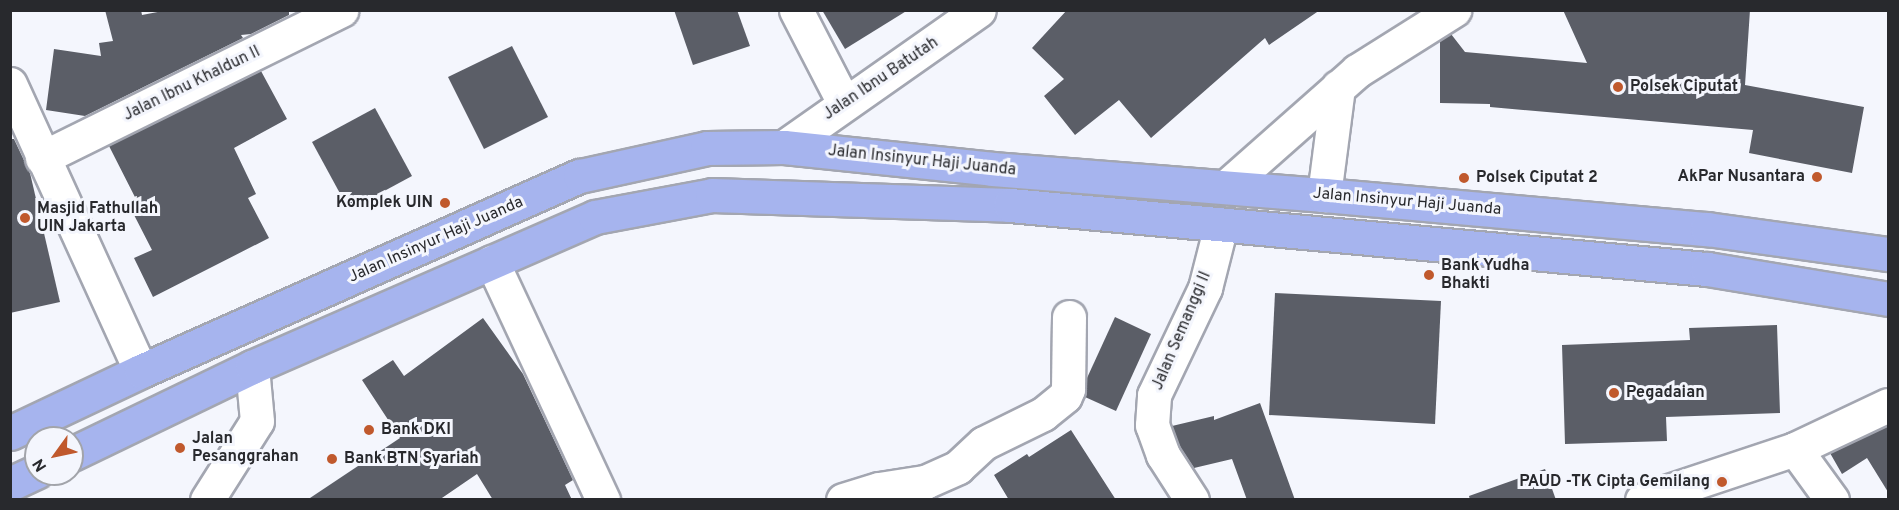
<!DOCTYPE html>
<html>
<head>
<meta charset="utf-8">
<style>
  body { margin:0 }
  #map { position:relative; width:1899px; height:510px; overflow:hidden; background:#f4f6fd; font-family:Overpass,sans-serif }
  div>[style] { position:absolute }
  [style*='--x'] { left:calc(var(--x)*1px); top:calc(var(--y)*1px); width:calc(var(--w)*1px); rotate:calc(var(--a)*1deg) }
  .building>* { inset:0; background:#5b5e67 }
  .roads { filter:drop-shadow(2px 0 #a3a6b1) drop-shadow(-2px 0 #a3a6b1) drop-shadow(0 2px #a3a6b1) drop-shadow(0 -2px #a3a6b1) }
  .minor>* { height:33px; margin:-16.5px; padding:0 16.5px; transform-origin:16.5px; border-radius:16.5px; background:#fff }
  .tertiary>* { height:33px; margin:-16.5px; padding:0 16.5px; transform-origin:16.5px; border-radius:16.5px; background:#fff }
  .trunk>* { height:33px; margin:-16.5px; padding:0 16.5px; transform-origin:16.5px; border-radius:16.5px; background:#a6b4ee }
  .dots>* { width:16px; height:16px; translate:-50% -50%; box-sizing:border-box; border:3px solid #f4f6fd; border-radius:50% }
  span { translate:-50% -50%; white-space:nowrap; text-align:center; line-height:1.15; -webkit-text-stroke:6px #f4f6fd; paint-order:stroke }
  .street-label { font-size:16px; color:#28292d }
  .poi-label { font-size:16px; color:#28292d; font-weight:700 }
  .left { translate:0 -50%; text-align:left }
  .right { translate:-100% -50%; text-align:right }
  .frame { position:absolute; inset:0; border:12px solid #28292d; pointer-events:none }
  .north { position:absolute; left:24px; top:426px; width:60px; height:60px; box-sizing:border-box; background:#f4f6fd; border:2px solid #a2a4aa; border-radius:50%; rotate:237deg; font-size:16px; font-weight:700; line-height:24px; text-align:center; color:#28292d }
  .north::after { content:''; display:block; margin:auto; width:21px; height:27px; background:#c0592d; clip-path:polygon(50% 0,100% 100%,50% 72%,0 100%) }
</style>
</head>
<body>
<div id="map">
  <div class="building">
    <i style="clip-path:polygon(105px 10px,141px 10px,142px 15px,168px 10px,289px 10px,289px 15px,251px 34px,241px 35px,243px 38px,85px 116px,46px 110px,54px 49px,101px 56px,99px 43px,113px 41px)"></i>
    <i style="clip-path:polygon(674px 10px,737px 10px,750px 46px,693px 65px)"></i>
    <i style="clip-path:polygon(822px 10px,908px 10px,845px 49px)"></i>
    <i style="clip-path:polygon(1067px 10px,1320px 10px,1269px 45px,1265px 38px,1151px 138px,1119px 100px,1075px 135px,1044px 96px,1064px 79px,1032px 48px)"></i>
    <i style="clip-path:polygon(1563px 10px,1750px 10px,1745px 85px,1864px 107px,1852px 173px,1749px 153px,1753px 130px,1490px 107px,1490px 104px,1440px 103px,1440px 41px,1451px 34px,1465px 52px,1587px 63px)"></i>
    <i style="clip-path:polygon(512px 46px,548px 117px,484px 149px,448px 77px)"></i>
    <i style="clip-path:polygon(261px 71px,287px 119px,234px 148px,256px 194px,248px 198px,269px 238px,153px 297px,134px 258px,152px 250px,132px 211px,140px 207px,109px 146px)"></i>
    <i style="clip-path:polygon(375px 108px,412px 176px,349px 210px,312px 142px)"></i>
    <i style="clip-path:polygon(10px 139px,14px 139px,30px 173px,60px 302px,10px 313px)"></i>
    <i style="clip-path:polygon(1275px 293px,1441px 301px,1435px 424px,1269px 415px)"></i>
    <i style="clip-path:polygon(1115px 317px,1151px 334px,1116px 411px,1085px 397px,1087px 378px)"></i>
    <i style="clip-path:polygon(483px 318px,523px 374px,573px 480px,565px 485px,572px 500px,493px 500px,477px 474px,439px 500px,307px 500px,400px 438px,362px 380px,393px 360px,404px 376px)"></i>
    <i style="clip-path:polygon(1777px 325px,1780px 413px,1666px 417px,1667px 441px,1565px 444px,1562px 345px,1690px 340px,1689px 328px)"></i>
    <i style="clip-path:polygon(1260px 403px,1295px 500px,1247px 500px,1232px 459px,1194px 468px,1180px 447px,1172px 426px,1214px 416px,1214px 420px)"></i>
    <i style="clip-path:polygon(1888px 426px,1888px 492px,1867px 458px,1842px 474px,1830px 453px)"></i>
    <i style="clip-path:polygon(1071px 430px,1116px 500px,1009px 500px,994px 475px,1027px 454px,1029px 457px)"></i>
    <i style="clip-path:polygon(1545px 469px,1556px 500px,1470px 500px,1469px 496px)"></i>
  </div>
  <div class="roads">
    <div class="minor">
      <i style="--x:796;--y:10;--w:105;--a:62.7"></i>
      <i style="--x:10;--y:84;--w:315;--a:65.5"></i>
      <i style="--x:784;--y:147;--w:238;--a:-35.1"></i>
      <i style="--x:42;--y:158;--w:334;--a:-26.3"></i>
      <i style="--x:492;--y:262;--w:263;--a:65"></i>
      <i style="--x:1795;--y:449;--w:63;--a:54"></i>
      <i style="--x:207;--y:500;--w:93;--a:-57.7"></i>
      <i style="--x:257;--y:421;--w:54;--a:-95.3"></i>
      <i style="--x:843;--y:500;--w:38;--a:-17"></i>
      <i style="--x:879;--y:489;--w:47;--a:-8.7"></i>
      <i style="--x:925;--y:482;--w:36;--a:-24"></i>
      <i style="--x:958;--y:467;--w:35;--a:-43"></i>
      <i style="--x:984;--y:443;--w:66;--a:-26.2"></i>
      <i style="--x:1043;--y:414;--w:28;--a:-39"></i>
      <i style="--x:1065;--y:396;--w:8;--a:-67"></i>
      <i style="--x:1068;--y:389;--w:72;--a:-89.2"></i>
      <i style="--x:1192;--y:500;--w:54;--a:-122.8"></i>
      <i style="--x:1163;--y:455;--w:32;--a:-110"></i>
      <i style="--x:1152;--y:425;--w:30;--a:-86"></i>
      <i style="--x:1154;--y:395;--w:119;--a:-64.5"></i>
      <i style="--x:1205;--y:288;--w:65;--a:-75.7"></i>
      <i style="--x:1642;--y:500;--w:161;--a:-18.4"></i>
      <i style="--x:1795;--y:449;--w:103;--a:-25.3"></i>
    </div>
    <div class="tertiary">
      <i style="--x:1227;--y:186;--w:174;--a:-41.5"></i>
      <i style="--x:1357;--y:71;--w:115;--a:-32.2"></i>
      <i style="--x:1324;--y:195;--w:109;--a:-82.6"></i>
    </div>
    <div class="trunk">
      <i style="--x:10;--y:433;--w:145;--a:-25.3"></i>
      <i style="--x:141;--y:371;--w:480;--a:-24"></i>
      <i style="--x:580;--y:176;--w:130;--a:-12.4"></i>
      <i style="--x:707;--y:148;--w:77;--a:-0.7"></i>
      <i style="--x:784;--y:147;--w:210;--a:6"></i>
      <i style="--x:993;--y:169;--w:332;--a:4.5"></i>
      <i style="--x:1324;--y:195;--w:385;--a:5.1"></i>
      <i style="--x:1707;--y:229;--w:183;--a:7.9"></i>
      <i style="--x:72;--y:454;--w:200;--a:-25.8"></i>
      <i style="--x:252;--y:367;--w:374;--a:-23.6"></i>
      <i style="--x:595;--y:217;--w:119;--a:-10.6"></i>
      <i style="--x:712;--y:195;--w:298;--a:1.9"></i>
      <i style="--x:1010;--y:205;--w:700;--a:5.25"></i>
      <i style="--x:1707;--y:269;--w:183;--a:9.4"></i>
      <i style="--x:10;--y:484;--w:29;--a:-25"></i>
    </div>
  </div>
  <div class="dots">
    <i style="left:1618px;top:87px;background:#c0592d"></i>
    <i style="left:1817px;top:177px;background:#c0592d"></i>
    <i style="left:1464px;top:178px;background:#c0592d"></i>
    <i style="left:445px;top:203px;background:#c0592d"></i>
    <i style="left:25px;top:218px;background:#c0592d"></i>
    <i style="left:1429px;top:275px;background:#c0592d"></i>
    <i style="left:1614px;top:393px;background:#c0592d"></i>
    <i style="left:369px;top:430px;background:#c0592d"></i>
    <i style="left:180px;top:448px;background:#c0592d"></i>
    <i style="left:332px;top:459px;background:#c0592d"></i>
    <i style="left:1722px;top:482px;background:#c0592d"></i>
  </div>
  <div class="street-label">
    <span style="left:881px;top:79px;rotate:-34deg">Jalan Ibnu Batutah</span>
    <span style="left:192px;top:84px;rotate:-26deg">Jalan Ibnu Khaldun II</span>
    <span style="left:922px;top:161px;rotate:6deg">Jalan Insinyur Haji Juanda</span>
    <span style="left:1407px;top:202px;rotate:5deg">Jalan Insinyur Haji Juanda</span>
    <span style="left:436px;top:240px;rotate:-24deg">Jalan Insinyur Haji Juanda</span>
    <span style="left:1182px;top:331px;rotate:-67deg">Jalan Semanggi II</span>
  </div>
  <div class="poi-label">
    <span class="left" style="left:1630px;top:87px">Polsek Ciputat</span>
    <span class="right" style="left:1805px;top:177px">AkPar Nusantara</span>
    <span class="left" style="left:1476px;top:178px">Polsek Ciputat 2</span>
    <span class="right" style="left:433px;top:203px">Komplek UIN</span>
    <span class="left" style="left:37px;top:218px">Masjid Fathullah<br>UIN Jakarta</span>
    <span class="left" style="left:1441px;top:275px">Bank Yudha<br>Bhakti</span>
    <span class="left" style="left:1626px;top:393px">Pegadaian</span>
    <span class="left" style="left:381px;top:430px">Bank DKI</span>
    <span class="left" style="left:192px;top:448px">Jalan<br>Pesanggrahan</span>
    <span class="left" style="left:344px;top:459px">Bank BTN Syariah</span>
    <span class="right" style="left:1710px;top:482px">PAUD -TK Cipta Gemilang</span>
  </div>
  <div class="frame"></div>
  <div class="north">N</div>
</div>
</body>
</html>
